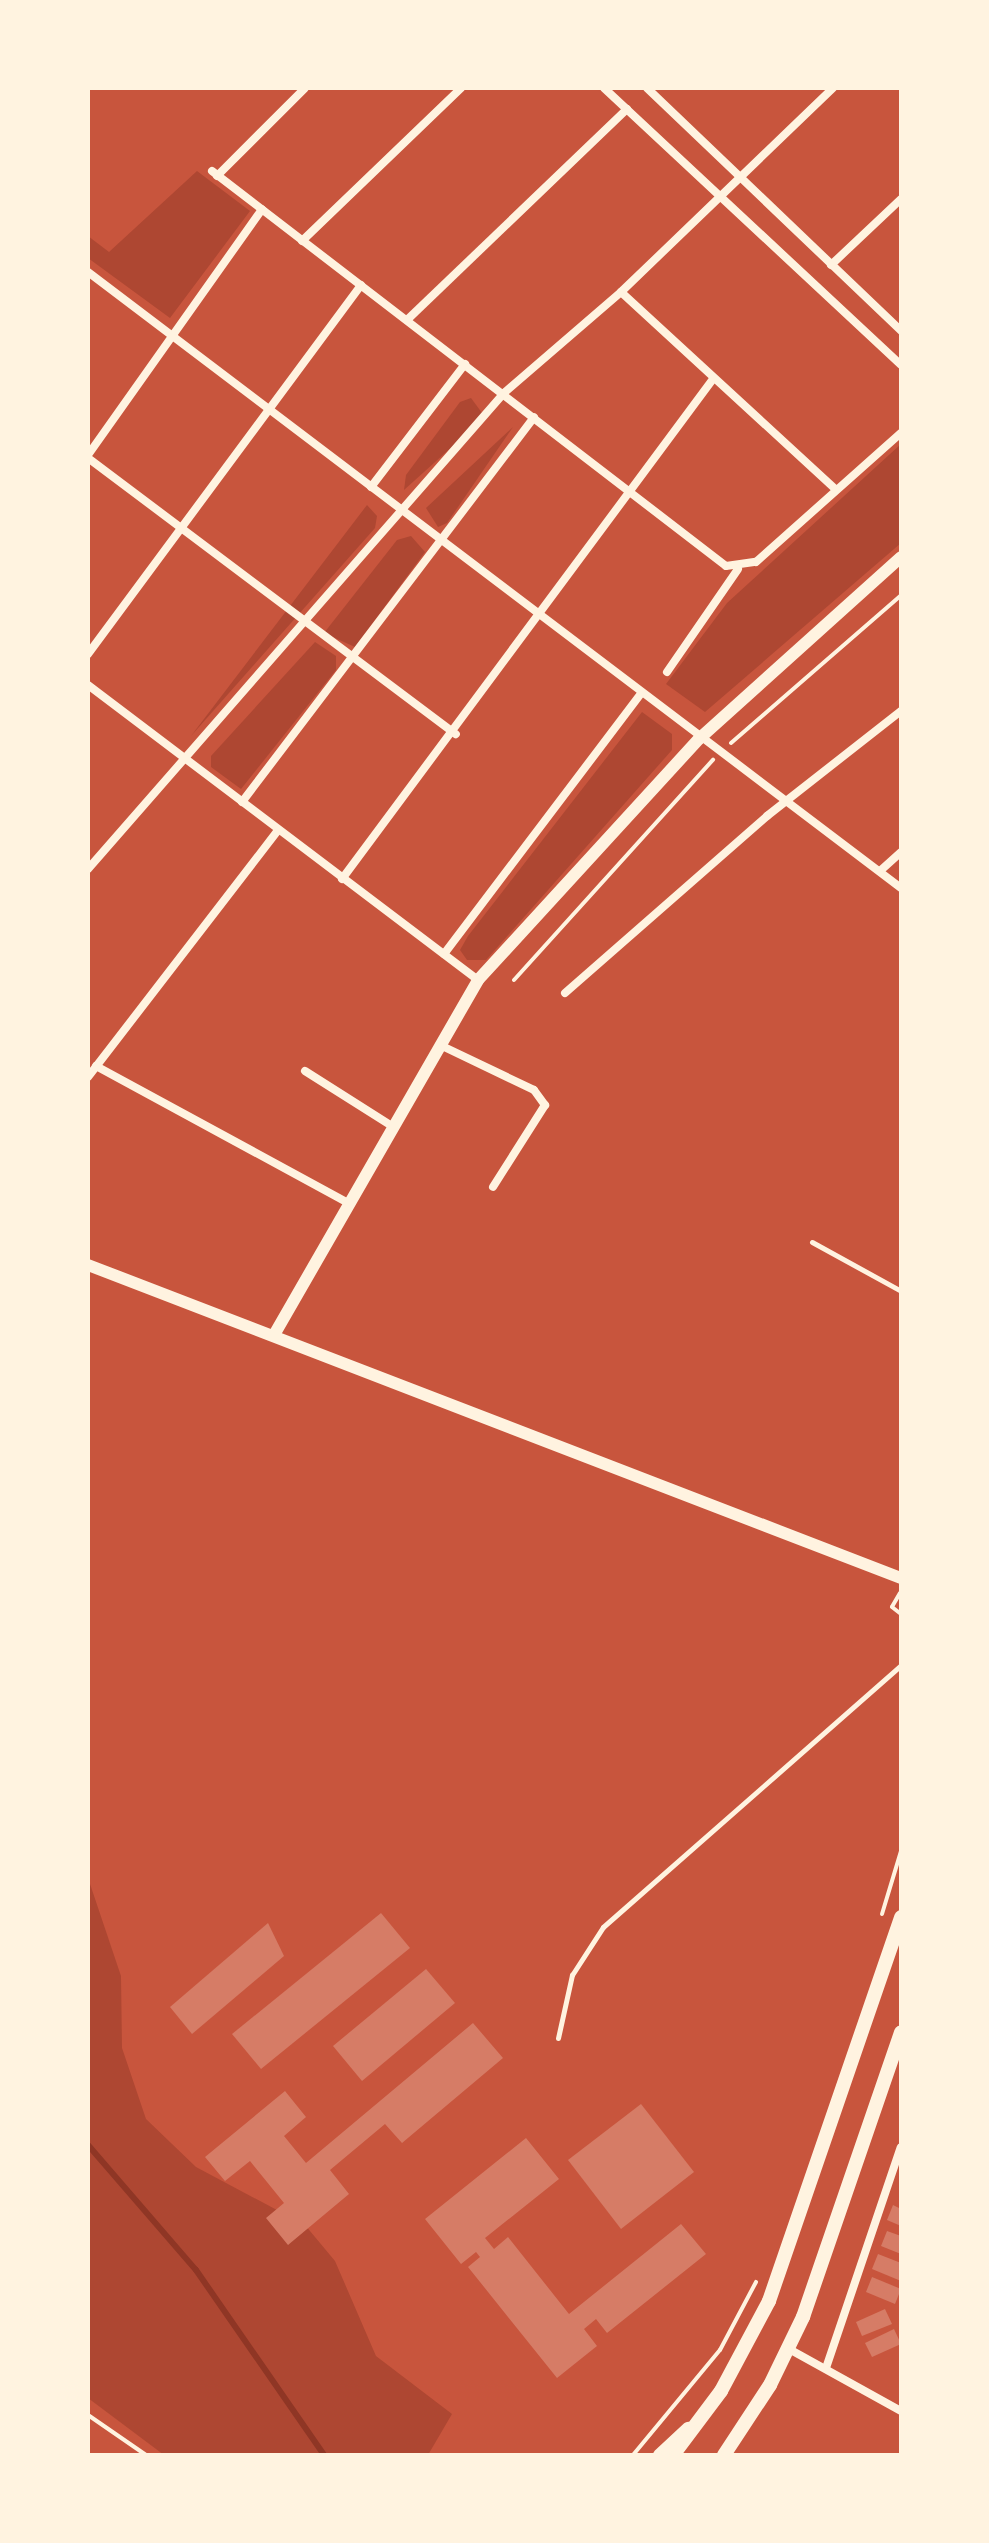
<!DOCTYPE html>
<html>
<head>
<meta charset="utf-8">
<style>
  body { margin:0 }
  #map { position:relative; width:989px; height:2543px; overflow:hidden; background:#c8553d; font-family:Barlow,sans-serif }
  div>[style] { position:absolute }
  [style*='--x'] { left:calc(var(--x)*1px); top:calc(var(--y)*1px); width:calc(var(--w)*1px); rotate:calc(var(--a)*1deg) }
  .green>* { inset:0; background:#ae4732 }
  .stream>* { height:6px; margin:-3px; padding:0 3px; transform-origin:3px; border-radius:3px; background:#8f3625 }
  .building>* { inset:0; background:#d67c66 }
  .path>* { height:4px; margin:-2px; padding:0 2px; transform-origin:2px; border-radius:2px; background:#fff3e0 }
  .service>* { height:5px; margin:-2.5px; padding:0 2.5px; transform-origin:2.5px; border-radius:2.5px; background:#fff3e0 }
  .minor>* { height:8px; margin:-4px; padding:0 4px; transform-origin:4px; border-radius:4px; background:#fff3e0 }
  .tertiary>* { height:12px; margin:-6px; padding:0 6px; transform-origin:6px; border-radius:6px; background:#fff3e0 }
  .secondary>* { height:14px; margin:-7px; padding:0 7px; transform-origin:7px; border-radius:7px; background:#fff3e0 }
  span { translate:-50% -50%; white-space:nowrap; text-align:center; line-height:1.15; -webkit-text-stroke:6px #fff3e0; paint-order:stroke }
  .frame { position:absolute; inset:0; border:90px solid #fff3e0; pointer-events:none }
</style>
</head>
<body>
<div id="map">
  <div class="green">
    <i style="clip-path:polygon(197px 171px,250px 211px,170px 318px,88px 258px,88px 236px,109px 252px)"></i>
    <i style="clip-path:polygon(471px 398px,485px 417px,404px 490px,406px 475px,460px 402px)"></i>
    <i style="clip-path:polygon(513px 427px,447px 523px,438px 527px,426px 508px)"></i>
    <i style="clip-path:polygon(901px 444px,901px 543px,705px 712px,666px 684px,727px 603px)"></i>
    <i style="clip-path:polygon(367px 505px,377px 516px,375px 528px,191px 736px)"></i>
    <i style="clip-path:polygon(411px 536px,425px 552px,355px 647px,324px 633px,397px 540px)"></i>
    <i style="clip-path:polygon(315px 642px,336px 656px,336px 670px,241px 789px,211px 767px,211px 756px)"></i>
    <i style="clip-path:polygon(642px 712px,672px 734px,672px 750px,486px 960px,467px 960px,460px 950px,468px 936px)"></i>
    <i style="clip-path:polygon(88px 1878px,121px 1976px,122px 2048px,146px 2119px,196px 2167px,305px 2225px,335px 2261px,376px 2356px,452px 2414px,428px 2455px,164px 2455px,88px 2398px)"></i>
  </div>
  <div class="stream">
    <i style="--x:88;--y:2145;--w:165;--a:49.2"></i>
    <i style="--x:196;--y:2270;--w:225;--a:55.3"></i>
  </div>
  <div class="building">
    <i style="clip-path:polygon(381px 1913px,410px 1948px,261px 2069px,232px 2034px)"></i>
    <i style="clip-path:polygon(268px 1923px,284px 1956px,192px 2034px,170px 2007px)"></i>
    <i style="clip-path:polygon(426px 1969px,455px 2003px,362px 2081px,333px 2046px)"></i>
    <i style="clip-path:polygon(473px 2023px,503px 2058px,402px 2143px,385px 2124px,330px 2170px,349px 2194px,288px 2245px,266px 2218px,284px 2203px,250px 2161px,225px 2181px,205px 2157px,285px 2091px,306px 2117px,284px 2136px,306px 2163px)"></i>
    <i style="clip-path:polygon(641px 2104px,694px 2172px,621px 2229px,568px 2160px)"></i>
    <i style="clip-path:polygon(526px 2138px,559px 2179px,485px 2238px,494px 2249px,508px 2237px,569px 2314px,681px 2224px,706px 2254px,607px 2333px,596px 2319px,584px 2329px,597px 2346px,557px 2378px,468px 2267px,480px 2257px,476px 2252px,461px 2264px,425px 2219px)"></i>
    <i style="clip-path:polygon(893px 2205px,901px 2209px,901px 2226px,887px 2220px)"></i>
    <i style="clip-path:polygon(887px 2231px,901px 2236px,901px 2254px,881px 2246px)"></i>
    <i style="clip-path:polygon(878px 2254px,901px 2263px,901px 2281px,872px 2269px)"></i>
    <i style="clip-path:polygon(872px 2277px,901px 2289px,895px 2304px,866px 2292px)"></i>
    <i style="clip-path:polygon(885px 2309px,892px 2324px,862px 2336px,856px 2322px)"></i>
    <i style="clip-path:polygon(894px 2329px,901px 2344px,872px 2357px,865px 2343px)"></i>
  </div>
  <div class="path">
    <i style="--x:731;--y:743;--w:225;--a:-41"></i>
    <i style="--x:514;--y:980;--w:297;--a:-47.9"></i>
    <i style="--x:900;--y:1593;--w:16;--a:120"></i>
    <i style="--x:892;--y:1607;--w:11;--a:38"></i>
    <i style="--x:882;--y:1914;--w:66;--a:-73.2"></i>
    <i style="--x:88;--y:2415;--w:70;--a:34.6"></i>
    <i style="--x:633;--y:2455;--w:136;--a:-50.4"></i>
    <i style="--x:720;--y:2350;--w:77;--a:-62.1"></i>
  </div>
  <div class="service">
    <i style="--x:812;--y:1242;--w:102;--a:28.8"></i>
    <i style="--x:558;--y:2038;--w:65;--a:-77.5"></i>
    <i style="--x:572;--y:1975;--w:57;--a:-57.1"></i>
    <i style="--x:603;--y:1927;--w:397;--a:-41.3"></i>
  </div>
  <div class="minor">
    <i style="--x:604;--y:88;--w:406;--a:43"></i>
    <i style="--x:647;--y:88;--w:352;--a:43.7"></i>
    <i style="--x:212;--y:171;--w:648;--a:37.54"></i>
    <i style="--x:726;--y:566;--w:30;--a:-8"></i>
    <i style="--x:756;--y:562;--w:194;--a:-41.7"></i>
    <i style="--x:217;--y:176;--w:124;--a:-45"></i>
    <i style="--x:302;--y:241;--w:221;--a:-43.9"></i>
    <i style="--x:831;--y:265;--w:96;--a:-43.3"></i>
    <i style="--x:88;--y:272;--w:1020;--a:37.15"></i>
    <i style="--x:621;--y:292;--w:292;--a:42.6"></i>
    <i style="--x:407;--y:320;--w:305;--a:-43.8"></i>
    <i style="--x:88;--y:455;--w:301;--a:-54.7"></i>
    <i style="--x:88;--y:458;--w:460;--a:36.9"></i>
    <i style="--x:371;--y:487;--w:155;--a:-52.6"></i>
    <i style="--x:88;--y:654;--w:459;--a:-53.5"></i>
    <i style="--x:667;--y:672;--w:125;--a:-55.4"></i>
    <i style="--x:88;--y:685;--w:489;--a:37.1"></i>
    <i style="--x:242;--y:802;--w:483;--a:-52.8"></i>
    <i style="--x:88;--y:869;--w:632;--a:-48.85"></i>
    <i style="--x:504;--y:393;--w:155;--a:-40.8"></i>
    <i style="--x:621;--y:292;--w:294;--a:-43.9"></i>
    <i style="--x:880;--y:871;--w:28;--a:-42"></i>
    <i style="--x:342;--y:879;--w:623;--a:-53.42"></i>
    <i style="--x:444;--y:954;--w:328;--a:-52.9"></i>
    <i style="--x:565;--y:993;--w:269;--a:-41.2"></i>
    <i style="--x:767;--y:816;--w:170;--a:-38.1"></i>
    <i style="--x:440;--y:1045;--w:104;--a:25.6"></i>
    <i style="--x:534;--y:1090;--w:19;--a:54"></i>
    <i style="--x:545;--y:1105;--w:97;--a:122.4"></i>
    <i style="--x:96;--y:1066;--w:287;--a:28.5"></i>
    <i style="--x:305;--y:1071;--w:103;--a:32.3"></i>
    <i style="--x:88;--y:1077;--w:312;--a:-52.4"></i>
    <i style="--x:789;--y:2349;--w:128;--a:29"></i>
    <i style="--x:826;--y:2368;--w:233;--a:-71.3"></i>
  </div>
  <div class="tertiary">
    <i style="--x:88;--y:1265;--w:871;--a:21.06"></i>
    <i style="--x:274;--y:1335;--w:409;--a:-60.1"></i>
    <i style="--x:478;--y:980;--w:328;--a:-47.5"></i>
    <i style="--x:700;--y:738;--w:270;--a:-42"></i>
    <i style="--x:659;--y:2455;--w:40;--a:-43"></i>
  </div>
  <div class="secondary">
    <i style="--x:673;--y:2455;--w:80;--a:-53.1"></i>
    <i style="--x:721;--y:2391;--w:102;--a:-61.9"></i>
    <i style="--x:769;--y:2301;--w:406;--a:-71"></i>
    <i style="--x:724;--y:2455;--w:84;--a:-56.7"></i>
    <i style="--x:770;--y:2385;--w:76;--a:-64.1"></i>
    <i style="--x:803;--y:2317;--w:301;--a:-71"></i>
  </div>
  <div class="frame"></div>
</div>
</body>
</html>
